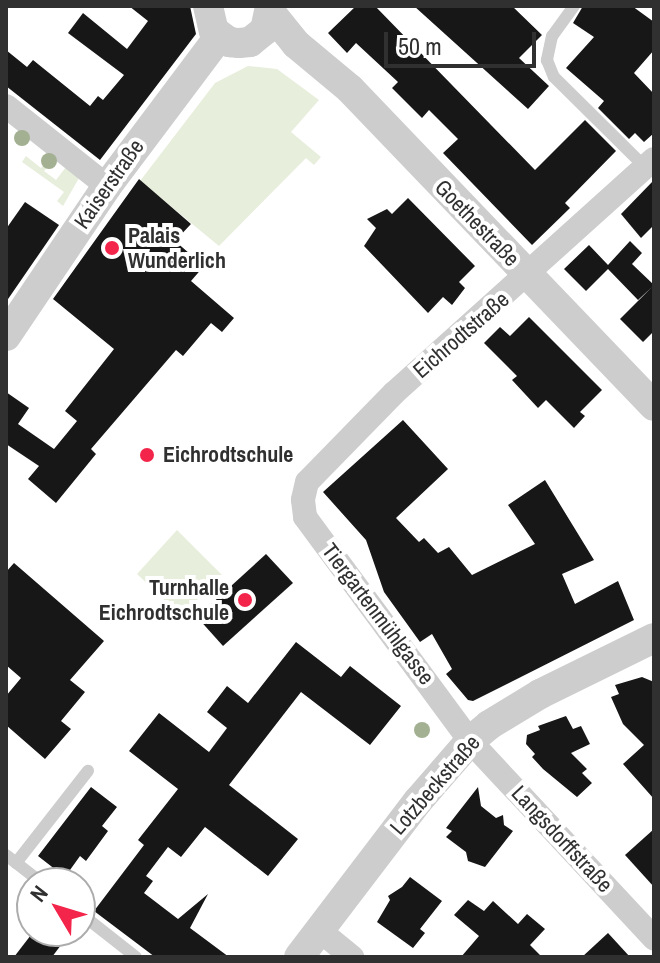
<!DOCTYPE html>
<html>
<head>
<meta charset="utf-8">
<style>
  body { margin:0 }
  #map { position:relative; width:660px; height:963px; overflow:hidden; background:#fff; font-family:"Archivo Narrow",sans-serif }
  div>[style] { position:absolute }
  [style*='--x'] { left:calc(var(--x)*1px); top:calc(var(--y)*1px); width:calc(var(--w)*1px); rotate:calc(var(--a)*1deg) }
  .green>* { inset:0; background:#e7eedc }
  .building>* { inset:0; background:#171717 }
  .service>* { height:12px; margin:-6px; padding:0 6px; transform-origin:6px; border-radius:6px; background:#cdcdcd }
  .minor>* { height:24px; margin:-12px; padding:0 12px; transform-origin:12px; border-radius:12px; background:#cdcdcd }
  .tertiary>* { height:30px; margin:-15px; padding:0 15px; transform-origin:15px; border-radius:15px; background:#cdcdcd }
  .trees>* { width:16px; height:16px; margin:-8px; border-radius:50%; background:#a3b092 }
  .dots>* { width:22px; height:22px; translate:-50% -50%; box-sizing:border-box; border:4px solid #fff; border-radius:50% }
  span { translate:-50% -50%; white-space:nowrap; text-align:center; line-height:1.15; -webkit-text-stroke:8px #fff; paint-order:stroke }
  .street-label { font-size:22px; color:#303030 }
  .poi-label { font-size:22px; color:#303030; font-weight:700 }
  .left { translate:0 -50%; text-align:left }
  .right { translate:-100% -50%; text-align:right }
  .frame { position:absolute; inset:0; border:8px solid #303030; pointer-events:none }
  .north { position:absolute; left:16px; top:867px; width:80px; height:80px; box-sizing:border-box; background:#fff; border:2px solid #acacac; border-radius:50%; rotate:308deg; font-size:22px; font-weight:700; line-height:32px; text-align:center; color:#303030 }
  .north::after { content:''; display:block; margin:auto; width:28px; height:36px; background:#f3254a; clip-path:polygon(50% 0,100% 100%,50% 72%,0 100%) }
  .scale { position:absolute; left:384px; top:32px; width:152px; height:36px; box-sizing:border-box; border:4px solid #303030; border-top:0; padding-left:10px; font-size:24px; line-height:28px; white-space:nowrap; color:#303030; -webkit-text-stroke:6px #fff; paint-order:stroke }
</style>
</head>
<body>
<div id="map">
  <div class="green">
    <i style="clip-path:polygon(248px 66px,277px 69px,319px 100px,291px 132px,321px 157px,314px 165px,306px 158px,219px 246px,140px 181px,215px 83px)"></i>
    <i style="clip-path:polygon(26px 156px,41px 168px,51px 156px,54px 158px,44px 171px,56px 180px,66px 167px,79px 178px,63px 206px,57px 201px,64px 192px,22px 162px)"></i>
    <i style="clip-path:polygon(177px 530px,222px 575px,181px 616px,137px 574px)"></i>
  </div>
  <div class="building">
    <i style="clip-path:polygon(129px 6px,190px 6px,196px 34px,100px 160px,6px 86px,6px 50px,27px 67px,33px 60px,90px 106px,98px 96px,103px 100px,124px 75px,68px 33px,83px 13px,127px 49px,148px 21px)"></i>
    <i style="clip-path:polygon(356px 6px,375px 6px,535px 170px,585px 120px,616px 151px,565px 203px,570px 208px,532px 245px,443px 153px,458px 139px,429px 110px,422px 118px,392px 88px,398px 82px,356px 43px,347px 53px,328px 33px)"></i>
    <i style="clip-path:polygon(414px 6px,512px 6px,542px 35px,519px 58px,549px 86px,528px 109px)"></i>
    <i style="clip-path:polygon(583px 6px,632px 6px,654px 22px,654px 50px,634px 73px,654px 94px,654px 133px,644px 142px,635px 133px,629px 139px,598px 108px,604px 101px,566px 68px,594px 37px,573px 23px)"></i>
    <i style="clip-path:polygon(139px 179px,191px 224px,175px 241px,204px 266px,191px 281px,234px 318px,222px 332px,211px 323px,183px 356px,176px 350px,91px 449px,96px 454px,56px 503px,28px 479px,39px 466px,6px 444px,6px 392px,29px 408px,18px 424px,54px 449px,77px 421px,65px 411px,114px 349px,53px 299px)"></i>
    <i style="clip-path:polygon(654px 180px,654px 225px,641px 238px,621px 214px)"></i>
    <i style="clip-path:polygon(408px 198px,475px 266px,459px 282px,465px 288px,452px 305px,443px 297px,428px 313px,364px 246px,376px 228px,367px 219px,387px 209px,392px 214px)"></i>
    <i style="clip-path:polygon(25px 202px,59px 225px,6px 302px,6px 229px)"></i>
    <i style="clip-path:polygon(630px 241px,642px 253px,632px 264px,654px 285px,654px 331px,643px 342px,620px 319px,652px 287px,638px 300px,608px 269px,586px 291px,564px 269px,589px 245px,608px 265px)"></i>
    <i style="clip-path:polygon(529px 317px,602px 390px,580px 412px,585px 416px,574px 428px,546px 400px,538px 408px,512px 380px,517px 376px,484px 343px,500px 327px,510px 336px)"></i>
    <i style="clip-path:polygon(403px 420px,448px 469px,396px 518px,419px 542px,424px 538px,438px 553px,449px 547px,472px 575px,535px 544px,508px 505px,545px 480px,594px 560px,562px 574px,575px 604px,618px 581px,634px 620px,473px 701px,468px 700px,446px 674px,452px 669px,432px 634px,420px 642px,384px 592px,366px 540px,323px 492px)"></i>
    <i style="clip-path:polygon(266px 554px,293px 583px,223px 646px,197px 617px)"></i>
    <i style="clip-path:polygon(14px 563px,104px 641px,70px 680px,85px 692px,61px 721px,71px 729px,45px 759px,6px 725px,6px 696px,21px 678px,6px 665px,6px 572px)"></i>
    <i style="clip-path:polygon(296px 642px,341px 677px,350px 666px,401px 706px,370px 745px,301px 692px,229px 785px,298px 839px,268px 876px,205px 827px,181px 857px,168px 847px,146px 876px,153px 881px,144px 893px,178px 919px,208px 894px,190px 928px,229px 957px,155px 957px,94px 911px,144px 845px,138px 840px,178px 789px,129px 751px,159px 713px,209px 752px,227px 728px,207px 712px,227px 686px,248px 703px)"></i>
    <i style="clip-path:polygon(642px 677px,654px 682px,654px 799px,623px 764px,644px 745px,623px 724px,611px 697px,619px 694px,615px 685px)"></i>
    <i style="clip-path:polygon(566px 716px,573px 729px,581px 726px,590px 744px,571px 753px,587px 769px,582px 773px,592px 783px,577px 797px,543px 769px,532px 757px,535px 754px,526px 744px,527px 735px,540px 730px,538px 726px)"></i>
    <i style="clip-path:polygon(91px 787px,117px 807px,102px 826px,108px 831px,86px 861px,80px 856px,65px 877px,38px 856px)"></i>
    <i style="clip-path:polygon(478px 787px,481px 806px,496px 818px,503px 815px,504px 825px,513px 831px,485px 867px,468px 861px,466px 852px,446px 837px,452px 831px,446px 828px)"></i>
    <i style="clip-path:polygon(654px 829px,654px 887px,625px 855px)"></i>
    <i style="clip-path:polygon(410px 877px,442px 901px,420px 929px,425px 933px,413px 948px,377px 922px,390px 900px,388px 896px,402px 887px)"></i>
    <i style="clip-path:polygon(468px 900px,484px 911px,493px 901px,518px 924px,527px 914px,545px 929px,530px 945px,542px 957px,461px 957px,479px 936px,454px 915px)"></i>
    <i style="clip-path:polygon(34px 931px,51px 931px,64px 941px,52px 957px,14px 957px)"></i>
    <i style="clip-path:polygon(608px 933px,630px 957px,582px 957px)"></i>
  </div>
  <div class="service">
    <i style="--x:574;--y:6;--w:37;--a:126"></i>
    <i style="--x:552;--y:36;--w:25;--a:102"></i>
    <i style="--x:547;--y:60;--w:18;--a:68"></i>
    <i style="--x:554;--y:77;--w:128;--a:44.7"></i>
    <i style="--x:6;--y:855;--w:46;--a:37.9"></i>
    <i style="--x:16;--y:863;--w:117;--a:-52"></i>
    <i style="--x:80;--y:913;--w:71;--a:38.2"></i>
  </div>
  <div class="minor">
    <i style="--x:6;--y:106;--w:129;--a:38.4"></i>
    <i style="--x:654;--y:159;--w:350;--a:138"></i>
    <i style="--x:394;--y:393;--w:124;--a:134.3"></i>
    <i style="--x:307;--y:482;--w:18;--a:103"></i>
    <i style="--x:303;--y:500;--w:17;--a:83"></i>
    <i style="--x:305;--y:517;--w:278;--a:53.6"></i>
    <i style="--x:470;--y:741;--w:270;--a:47"></i>
    <i style="--x:319;--y:930;--w:43;--a:39.3"></i>
  </div>
  <div class="tertiary">
    <i style="--x:208;--y:6;--w:26;--a:77"></i>
    <i style="--x:214;--y:31;--w:19;--a:36"></i>
    <i style="--x:229;--y:42;--w:10;--a:6"></i>
    <i style="--x:239;--y:43;--w:11;--a:-5"></i>
    <i style="--x:250;--y:42;--w:19;--a:-39"></i>
    <i style="--x:265;--y:30;--w:25;--a:-78"></i>
    <i style="--x:271;--y:13;--w:40;--a:51"></i>
    <i style="--x:296;--y:44;--w:70;--a:39.8"></i>
    <i style="--x:350;--y:89;--w:439;--a:46.2"></i>
    <i style="--x:6;--y:336;--w:181;--a:-56"></i>
    <i style="--x:107;--y:186;--w:186;--a:-53.1"></i>
    <i style="--x:299;--y:957;--w:196;--a:-52.7"></i>
    <i style="--x:418;--y:801;--w:79;--a:-49.1"></i>
    <i style="--x:470;--y:741;--w:25;--a:-40"></i>
    <i style="--x:489;--y:725;--w:60;--a:-31.3"></i>
    <i style="--x:540;--y:694;--w:127;--a:-26.2"></i>
  </div>
  <div class="trees">
    <i style="left:22px;top:138px"></i>
    <i style="left:49px;top:161px"></i>
    <i style="left:422px;top:730px"></i>
  </div>
  <div class="dots">
    <i style="left:112px;top:248px;background:#f3254a"></i>
    <i style="left:147px;top:455px;background:#f3254a"></i>
    <i style="left:245px;top:600px;background:#f3254a"></i>
  </div>
  <div class="street-label">
    <span style="left:109px;top:184px;rotate:-55deg">Kaiserstraße</span>
    <span style="left:477px;top:223px;rotate:46deg">Goethestraße</span>
    <span style="left:461px;top:335px;rotate:-41deg">Eichrodtstraße</span>
    <span style="left:378px;top:614px;rotate:53deg">Tiergartenmühlgasse</span>
    <span style="left:435px;top:785px;rotate:-49deg">Lotzbeckstraße</span>
    <span style="left:562px;top:839px;rotate:47deg">Langsdorffstraße</span>
  </div>
  <div class="poi-label">
    <span class="left" style="left:128px;top:248px">Palais<br>Wunderlich</span>
    <span class="left" style="left:163px;top:455px">Eichrodtschule</span>
    <span class="right" style="left:229px;top:600px">Turnhalle<br>Eichrodtschule</span>
  </div>
  <div class="frame"></div>
  <div class="north">N</div>
  <div class="scale">50 m</div>
</div>
</body>
</html>
